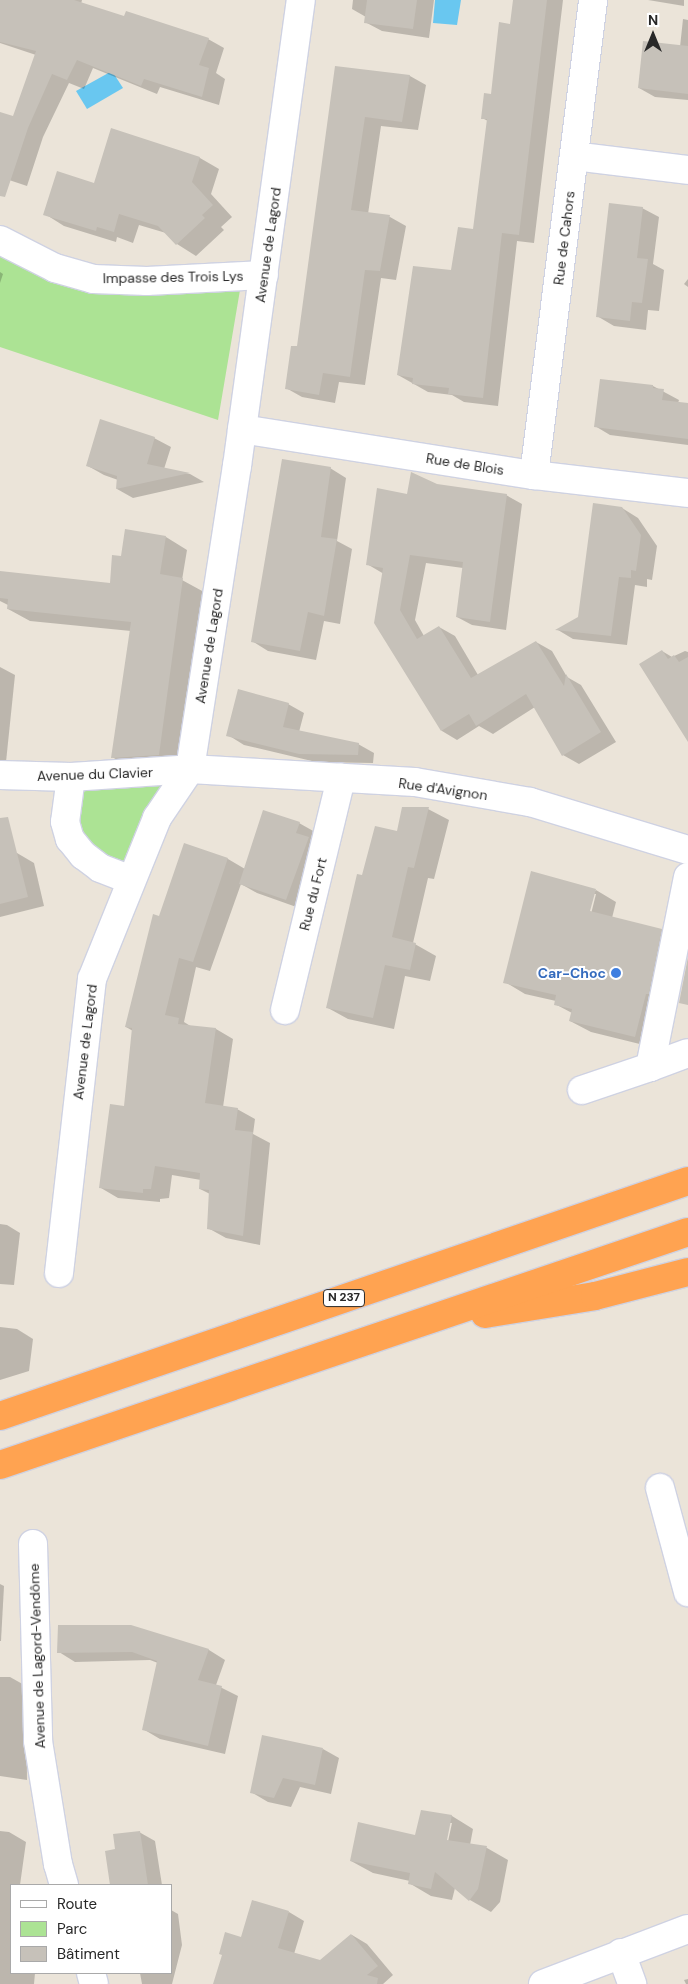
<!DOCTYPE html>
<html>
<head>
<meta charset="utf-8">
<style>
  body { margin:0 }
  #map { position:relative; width:688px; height:1984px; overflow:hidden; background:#ebe4d9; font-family:"DM Sans",sans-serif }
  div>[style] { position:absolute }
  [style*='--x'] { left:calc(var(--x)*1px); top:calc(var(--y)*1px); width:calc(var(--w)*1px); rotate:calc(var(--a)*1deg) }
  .green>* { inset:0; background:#ace394 }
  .water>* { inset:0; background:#69c7f0 }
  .shadow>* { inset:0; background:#0003 }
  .building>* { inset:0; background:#c6c1b9 }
  .roads { filter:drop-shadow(1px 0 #cfd2e2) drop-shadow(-1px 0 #cfd2e2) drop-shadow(0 1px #cfd2e2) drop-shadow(0 -1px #cfd2e2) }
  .minor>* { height:28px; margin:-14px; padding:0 14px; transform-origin:14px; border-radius:14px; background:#fff }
  .highway>* { height:28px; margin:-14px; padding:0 14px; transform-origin:14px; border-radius:14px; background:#ffa351 }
  .dots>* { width:14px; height:14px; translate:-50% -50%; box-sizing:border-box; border:2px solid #fff; border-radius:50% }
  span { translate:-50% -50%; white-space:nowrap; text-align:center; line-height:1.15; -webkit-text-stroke:4px #fff; paint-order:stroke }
  .shield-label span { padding:1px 4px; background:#fff; border:1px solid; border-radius:4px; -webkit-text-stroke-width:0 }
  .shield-label { font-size:12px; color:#282828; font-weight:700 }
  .street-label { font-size:14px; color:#282828 }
  .shop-label { font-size:14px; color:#366cbe; font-weight:700 }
  .right { translate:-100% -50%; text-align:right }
  .legend { position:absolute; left:10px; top:1884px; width:162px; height:90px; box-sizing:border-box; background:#fff; border:1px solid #a9a9a9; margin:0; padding:6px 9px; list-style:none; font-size:15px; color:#282828 }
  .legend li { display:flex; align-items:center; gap:10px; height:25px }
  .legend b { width:25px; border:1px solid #a9a9a9 }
  .north { position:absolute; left:628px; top:10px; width:50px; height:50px; -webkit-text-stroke:4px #fff; paint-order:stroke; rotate:0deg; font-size:14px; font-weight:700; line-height:20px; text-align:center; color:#282828 }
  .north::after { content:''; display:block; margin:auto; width:18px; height:22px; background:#282828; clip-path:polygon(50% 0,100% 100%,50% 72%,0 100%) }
</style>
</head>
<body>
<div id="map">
  <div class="green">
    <i style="clip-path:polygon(0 254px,100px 292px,240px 290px,218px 420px,0 347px)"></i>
    <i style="clip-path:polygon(190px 769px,131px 880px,83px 855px,71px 777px)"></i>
  </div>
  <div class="water">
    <i style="clip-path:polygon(435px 0,461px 0,457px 25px,433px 23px)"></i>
    <i style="clip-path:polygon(112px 71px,123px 88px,87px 109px,76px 91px)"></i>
  </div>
  <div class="shadow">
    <i style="clip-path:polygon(0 0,82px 0,81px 4px,125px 18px,208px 39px,224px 48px,216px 73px,225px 79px,219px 105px,160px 87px,157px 94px,93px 68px,84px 89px,69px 83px,43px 137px,27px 186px,0 177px,0 114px,14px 118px,36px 55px,0 43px)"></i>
    <i style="clip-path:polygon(353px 0,434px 0,429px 38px,382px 31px,365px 22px,366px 17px,352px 9px)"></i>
    <i style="clip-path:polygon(514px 0,563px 0,534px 243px,517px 241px,498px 406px,464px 402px,452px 395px,428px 392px,398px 375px,474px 230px,488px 121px,482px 118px,492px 96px,511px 25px)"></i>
    <i style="clip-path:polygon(648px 0,684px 0,684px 6px)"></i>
    <i style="clip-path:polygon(683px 19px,688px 20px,688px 100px,655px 97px,639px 88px,680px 47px)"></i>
    <i style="clip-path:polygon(336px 67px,410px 76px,426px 85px,418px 130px,381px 126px,368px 214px,390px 217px,406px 226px,396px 280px,381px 278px,365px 385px,339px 382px,335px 403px,302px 397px,286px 388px,298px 348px)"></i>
    <i style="clip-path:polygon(112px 130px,200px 158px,219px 169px,211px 194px,232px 217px,221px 227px,224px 230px,196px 256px,177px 244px,166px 233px,139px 225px,133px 243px,117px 237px,116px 242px,64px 226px,45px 214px,95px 184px)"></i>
    <i style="clip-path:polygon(642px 208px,659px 217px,653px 264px,664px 270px,659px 311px,648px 310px,646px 330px,614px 326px,597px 316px)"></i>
    <i style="clip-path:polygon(0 272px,3px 274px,0 283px)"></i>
    <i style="clip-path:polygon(688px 279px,688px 287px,684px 284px)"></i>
    <i style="clip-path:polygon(653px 386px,679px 400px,678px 403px,688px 405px,688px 445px,610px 435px,595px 426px)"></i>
    <i style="clip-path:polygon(154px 438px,171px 447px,164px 469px,190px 474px,204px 482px,133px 498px,117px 489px,118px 480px,104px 475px,88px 466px)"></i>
    <i style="clip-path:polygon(330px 468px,346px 478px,337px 541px,352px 549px,340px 624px,324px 621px,316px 660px,268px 651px,252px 641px)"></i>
    <i style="clip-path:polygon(437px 485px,506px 495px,522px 504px,506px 630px,472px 625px,457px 617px,463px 568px,426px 563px,415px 620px,424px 636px,439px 627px,455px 636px,478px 675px,536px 642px,552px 651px,567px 677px,581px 685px,616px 742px,579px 764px,563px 755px,535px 707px,493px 734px,479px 726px,457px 740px,442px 731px,384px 574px,367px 564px,408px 495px)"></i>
    <i style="clip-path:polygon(622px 508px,638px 518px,657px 546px,652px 580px,647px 579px,647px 587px,635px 585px,627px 645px,573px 639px,558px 630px,579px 618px)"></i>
    <i style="clip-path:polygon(166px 537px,187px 550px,182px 580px,204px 592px,181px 767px,134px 769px,112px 757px,131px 631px,30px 621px,8px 609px,8px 605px,0 601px,0 573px,111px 584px,122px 558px)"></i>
    <i style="clip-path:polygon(662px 651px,672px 657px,685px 651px,688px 652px,688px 740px)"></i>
    <i style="clip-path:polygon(0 667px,15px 675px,6px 762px,0 762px)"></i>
    <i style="clip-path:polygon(288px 704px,304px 713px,299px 732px,358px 744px,374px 753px,373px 763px,316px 762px,244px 745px,228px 735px)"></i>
    <i style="clip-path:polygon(428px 809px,449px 820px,434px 879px,428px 878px,413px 943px,436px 956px,430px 981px,405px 976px,394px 1029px,348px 1019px,328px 1008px,363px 877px,398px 833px)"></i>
    <i style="clip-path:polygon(299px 823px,315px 832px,302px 909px,257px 893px,241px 884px,210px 971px,196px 967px,184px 1022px,192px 1027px,216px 1029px,233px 1039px,223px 1107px,237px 1109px,255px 1119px,253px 1134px,270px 1143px,260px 1245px,226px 1238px,208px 1228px,210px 1194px,200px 1189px,201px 1180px,172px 1175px,169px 1198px,160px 1199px,160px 1202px,118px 1198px,101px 1188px,125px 1107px,133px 1031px,126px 1027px,185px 845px,228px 859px,245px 869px)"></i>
    <i style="clip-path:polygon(17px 853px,34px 863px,44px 906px,0 917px,0 857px)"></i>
    <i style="clip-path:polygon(evenodd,596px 890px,616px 902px,612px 918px,661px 930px,682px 942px,656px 1048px,591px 1032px,570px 1021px,572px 1013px,555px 1004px,556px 1001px,525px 994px,505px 982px,596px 890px,593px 894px,596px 894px,590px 918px,588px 917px,593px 894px)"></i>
    <i style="clip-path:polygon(0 1224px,7px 1225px,20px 1233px,14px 1285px,0 1284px)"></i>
    <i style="clip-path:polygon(0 1327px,17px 1329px,33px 1339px,29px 1371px,0 1380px)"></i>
    <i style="clip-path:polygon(0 1584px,4px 1586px,1px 1641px,0 1641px)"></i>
    <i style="clip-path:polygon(130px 1626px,209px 1650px,225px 1660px,216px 1685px,238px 1696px,225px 1754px,160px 1739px,143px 1729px,158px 1663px,150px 1660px,75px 1662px,59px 1652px)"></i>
    <i style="clip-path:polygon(0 1677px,10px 1677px,26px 1686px,27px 1780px,0 1776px)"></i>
    <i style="clip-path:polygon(323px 1749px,339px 1758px,331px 1794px,300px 1787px,291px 1807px,268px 1802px,251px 1792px)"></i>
    <i style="clip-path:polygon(evenodd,422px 1811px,452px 1816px,473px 1829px,470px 1845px,487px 1848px,508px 1860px,500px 1902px,491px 1912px,470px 1900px,455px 1888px,452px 1900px,431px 1896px,409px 1883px,410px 1881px,373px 1873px,351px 1861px,416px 1837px,422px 1811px,449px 1823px,452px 1823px,447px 1846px,444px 1846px,449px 1823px)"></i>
    <i style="clip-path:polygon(0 1831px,9px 1832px,26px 1842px,20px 1885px,11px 1885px,11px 1973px,35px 1973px,34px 1984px,0 1984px)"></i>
    <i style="clip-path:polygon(139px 1832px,155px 1841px,162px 1885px,112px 1885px,106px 1852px,117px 1850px)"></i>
    <i style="clip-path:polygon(171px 1910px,178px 1914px,182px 1945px,172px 1984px,142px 1984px,140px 1973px,171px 1973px)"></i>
    <i style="clip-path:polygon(289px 1912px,304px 1921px,294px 1954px,320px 1962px,352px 1935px,367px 1944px,393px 1975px,383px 1984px,214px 1984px,242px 1938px)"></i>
    <i style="clip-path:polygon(688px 1979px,688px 1984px,686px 1984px,684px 1980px)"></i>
  </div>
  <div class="building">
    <i style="clip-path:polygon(0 0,74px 0,124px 16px,126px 11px,209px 38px,199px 65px,209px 68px,202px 97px,144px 79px,141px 86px,77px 60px,67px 80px,52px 74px,28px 128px,5px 197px,0 196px,0 112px,13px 116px,36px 51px,0 42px)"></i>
    <i style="clip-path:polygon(367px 0,417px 0,413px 29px,364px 23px)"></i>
    <i style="clip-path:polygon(513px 0,547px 0,519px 235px,502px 233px,483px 398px,448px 394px,449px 388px,412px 384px,413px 378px,397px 375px,413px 266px,451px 270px,458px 227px,473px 229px,487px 119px,481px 119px,484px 93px,491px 94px,499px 22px,510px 24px)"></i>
    <i style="clip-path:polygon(643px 41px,688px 46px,688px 94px,638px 88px)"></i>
    <i style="clip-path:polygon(335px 66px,410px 75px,402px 122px,365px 117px,351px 210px,390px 215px,380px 271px,365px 270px,350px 377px,323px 373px,319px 395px,285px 389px,291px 346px,297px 346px)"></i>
    <i style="clip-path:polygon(111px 128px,200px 157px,192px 182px,213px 205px,202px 215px,205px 218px,176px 245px,158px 226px,119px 214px,114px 232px,97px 227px,96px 231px,43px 215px,57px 171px,94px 183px)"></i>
    <i style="clip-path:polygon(609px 203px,643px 207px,637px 258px,648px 259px,642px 303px,632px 302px,630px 321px,596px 317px)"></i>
    <i style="clip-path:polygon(600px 379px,653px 385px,653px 388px,664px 389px,662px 400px,688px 403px,688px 439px,594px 427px)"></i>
    <i style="clip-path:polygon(100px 419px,155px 437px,147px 464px,190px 473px,116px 489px,117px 476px,86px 466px)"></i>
    <i style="clip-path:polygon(282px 459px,331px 467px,321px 537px,337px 539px,324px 616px,308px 612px,300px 651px,251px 642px)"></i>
    <i style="clip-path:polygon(411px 472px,437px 484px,507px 494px,490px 622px,456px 617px,463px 562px,410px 555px,400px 610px,417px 639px,439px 626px,471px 678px,536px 641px,564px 686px,566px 674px,601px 732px,562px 756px,526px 694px,476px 726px,469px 714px,441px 731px,374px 623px,383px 568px,366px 565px,377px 488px,407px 494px)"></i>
    <i style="clip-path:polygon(593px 503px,622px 507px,641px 535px,636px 571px,631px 570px,631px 578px,619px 577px,611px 636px,555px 630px,578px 617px)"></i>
    <i style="clip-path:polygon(125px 529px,166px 536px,160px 574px,183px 578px,159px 755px,111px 758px,131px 622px,7px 609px,8px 599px,0 598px,0 571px,110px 583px,112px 555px,121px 556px)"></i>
    <i style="clip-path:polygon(662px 650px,668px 659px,674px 655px,679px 662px,688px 657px,688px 742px,639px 664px)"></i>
    <i style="clip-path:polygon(238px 689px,289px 703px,283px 727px,359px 743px,358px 755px,299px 754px,226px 736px)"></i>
    <i style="clip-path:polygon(402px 807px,429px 807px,414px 868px,408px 867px,392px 937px,416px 943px,410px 970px,385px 965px,373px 1018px,326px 1008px,357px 874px,362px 875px,375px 826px,397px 831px)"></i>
    <i style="clip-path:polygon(263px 810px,300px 822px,296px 833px,309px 837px,286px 900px,239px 884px)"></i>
    <i style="clip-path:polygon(8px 817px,28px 897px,0 904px,0 818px)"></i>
    <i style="clip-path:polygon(184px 843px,228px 858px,193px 962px,179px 958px,165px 1015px,179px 1018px,178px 1024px,216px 1028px,205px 1103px,238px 1108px,235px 1130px,253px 1132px,243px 1236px,207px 1229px,209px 1190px,199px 1189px,200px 1173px,155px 1166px,151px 1189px,143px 1189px,143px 1193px,99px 1188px,110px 1104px,124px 1106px,132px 1028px,125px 1027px,153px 914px,159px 916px)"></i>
    <i style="clip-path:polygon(531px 871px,596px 889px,590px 911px,662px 929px,649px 994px,646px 994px,635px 1037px,569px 1021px,572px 1009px,554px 1005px,556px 995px,503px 983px)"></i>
    <i style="clip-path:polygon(688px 957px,688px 1005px,679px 1003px)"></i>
    <i style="clip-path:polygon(58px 1625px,131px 1625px,209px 1649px,198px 1680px,222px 1686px,208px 1746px,142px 1730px,157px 1661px,132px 1652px,57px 1653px)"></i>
    <i style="clip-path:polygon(262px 1735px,323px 1748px,315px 1785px,283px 1778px,274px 1798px,250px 1793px)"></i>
    <i style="clip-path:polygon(421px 1810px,452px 1815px,447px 1840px,487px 1846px,478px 1889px,469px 1901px,435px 1872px,431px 1889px,408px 1884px,410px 1873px,350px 1861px,358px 1822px,415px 1835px)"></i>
    <i style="clip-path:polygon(140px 1831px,148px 1885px,110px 1885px,105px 1851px,115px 1849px,113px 1834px)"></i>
    <i style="clip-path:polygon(252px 1900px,289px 1911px,278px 1948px,320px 1960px,351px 1934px,378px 1966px,367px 1975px,378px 1978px,377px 1984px,213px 1984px,222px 1955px,219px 1954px,225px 1932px,241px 1937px)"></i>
  </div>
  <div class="roads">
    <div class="minor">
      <i style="--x:574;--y:156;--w:115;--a:7"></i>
      <i style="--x:0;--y:240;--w:62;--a:27"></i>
      <i style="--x:55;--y:268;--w:40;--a:16"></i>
      <i style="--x:93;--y:279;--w:54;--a:2.1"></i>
      <i style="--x:147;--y:281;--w:117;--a:-2.9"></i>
      <i style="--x:242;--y:429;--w:296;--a:9"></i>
      <i style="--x:534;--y:475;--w:155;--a:6.7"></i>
      <i style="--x:534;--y:475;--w:479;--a:-82.9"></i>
      <i style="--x:0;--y:775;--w:71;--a:1.6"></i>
      <i style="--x:71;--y:777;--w:119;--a:-3.8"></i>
      <i style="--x:190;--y:769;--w:225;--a:3.3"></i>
      <i style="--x:415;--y:782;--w:117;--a:9.9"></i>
      <i style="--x:530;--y:802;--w:165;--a:16.9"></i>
      <i style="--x:71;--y:777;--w:45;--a:97.6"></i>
      <i style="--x:65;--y:822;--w:18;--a:74"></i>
      <i style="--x:70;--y:839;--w:21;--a:51"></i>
      <i style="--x:83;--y:855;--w:21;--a:37"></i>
      <i style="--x:100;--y:868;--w:33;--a:21"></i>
      <i style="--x:688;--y:877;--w:194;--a:101.3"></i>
      <i style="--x:650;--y:1067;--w:40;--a:-20.2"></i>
      <i style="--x:285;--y:1010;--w:239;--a:-76.4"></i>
      <i style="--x:582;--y:1090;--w:72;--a:-18.7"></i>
      <i style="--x:59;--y:1273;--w:296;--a:-83.6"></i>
      <i style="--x:92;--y:979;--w:174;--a:-68"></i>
      <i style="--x:157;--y:818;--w:59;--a:-56"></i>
      <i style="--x:190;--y:769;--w:307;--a:-81.2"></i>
      <i style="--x:237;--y:466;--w:470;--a:-82.2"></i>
      <i style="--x:660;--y:1488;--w:108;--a:74.9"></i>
      <i style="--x:33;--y:1544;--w:197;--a:88.5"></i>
      <i style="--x:38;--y:1741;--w:125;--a:80.8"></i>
      <i style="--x:58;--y:1864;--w:22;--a:74"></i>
      <i style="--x:621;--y:1953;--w:33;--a:70"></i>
      <i style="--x:91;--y:1973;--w:11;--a:75"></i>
      <i style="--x:543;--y:1984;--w:155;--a:-20.8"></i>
    </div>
    <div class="highway">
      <i style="--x:485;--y:1314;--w:111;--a:-9.3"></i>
      <i style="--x:595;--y:1296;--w:96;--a:-14.5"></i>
      <i style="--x:0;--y:1416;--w:727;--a:-18.86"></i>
      <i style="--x:0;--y:1465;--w:726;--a:-18.71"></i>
    </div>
  </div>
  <div class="dots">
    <i style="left:616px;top:973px;background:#3f7fe0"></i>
  </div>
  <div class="shield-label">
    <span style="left:344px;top:1298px">N 237</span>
  </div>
  <div class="street-label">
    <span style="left:564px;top:238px;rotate:-83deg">Rue de Cahors</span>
    <span style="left:268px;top:245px;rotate:-82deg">Avenue de Lagord</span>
    <span style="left:173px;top:277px;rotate:-1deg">Impasse des Trois Lys</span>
    <span style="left:465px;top:464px;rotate:9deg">Rue de Blois</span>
    <span style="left:209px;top:646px;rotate:-81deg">Avenue de Lagord</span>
    <span style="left:95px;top:774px;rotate:-2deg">Avenue du Clavier</span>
    <span style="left:443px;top:789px;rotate:8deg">Rue d'Avignon</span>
    <span style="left:313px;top:894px;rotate:-76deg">Rue du Fort</span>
    <span style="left:85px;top:1042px;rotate:-83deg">Avenue de Lagord</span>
    <span style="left:37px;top:1656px;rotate:-92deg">Avenue de Lagord-Vendôme</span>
  </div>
  <div class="shop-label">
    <span class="right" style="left:606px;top:973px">Car-Choc</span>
  </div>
  <ul class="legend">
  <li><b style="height:6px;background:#fff"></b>Route</li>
  <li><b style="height:14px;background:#ace394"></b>Parc</li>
  <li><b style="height:14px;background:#c6c1b9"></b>Bâtiment</li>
  </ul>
  <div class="north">N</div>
</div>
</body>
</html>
